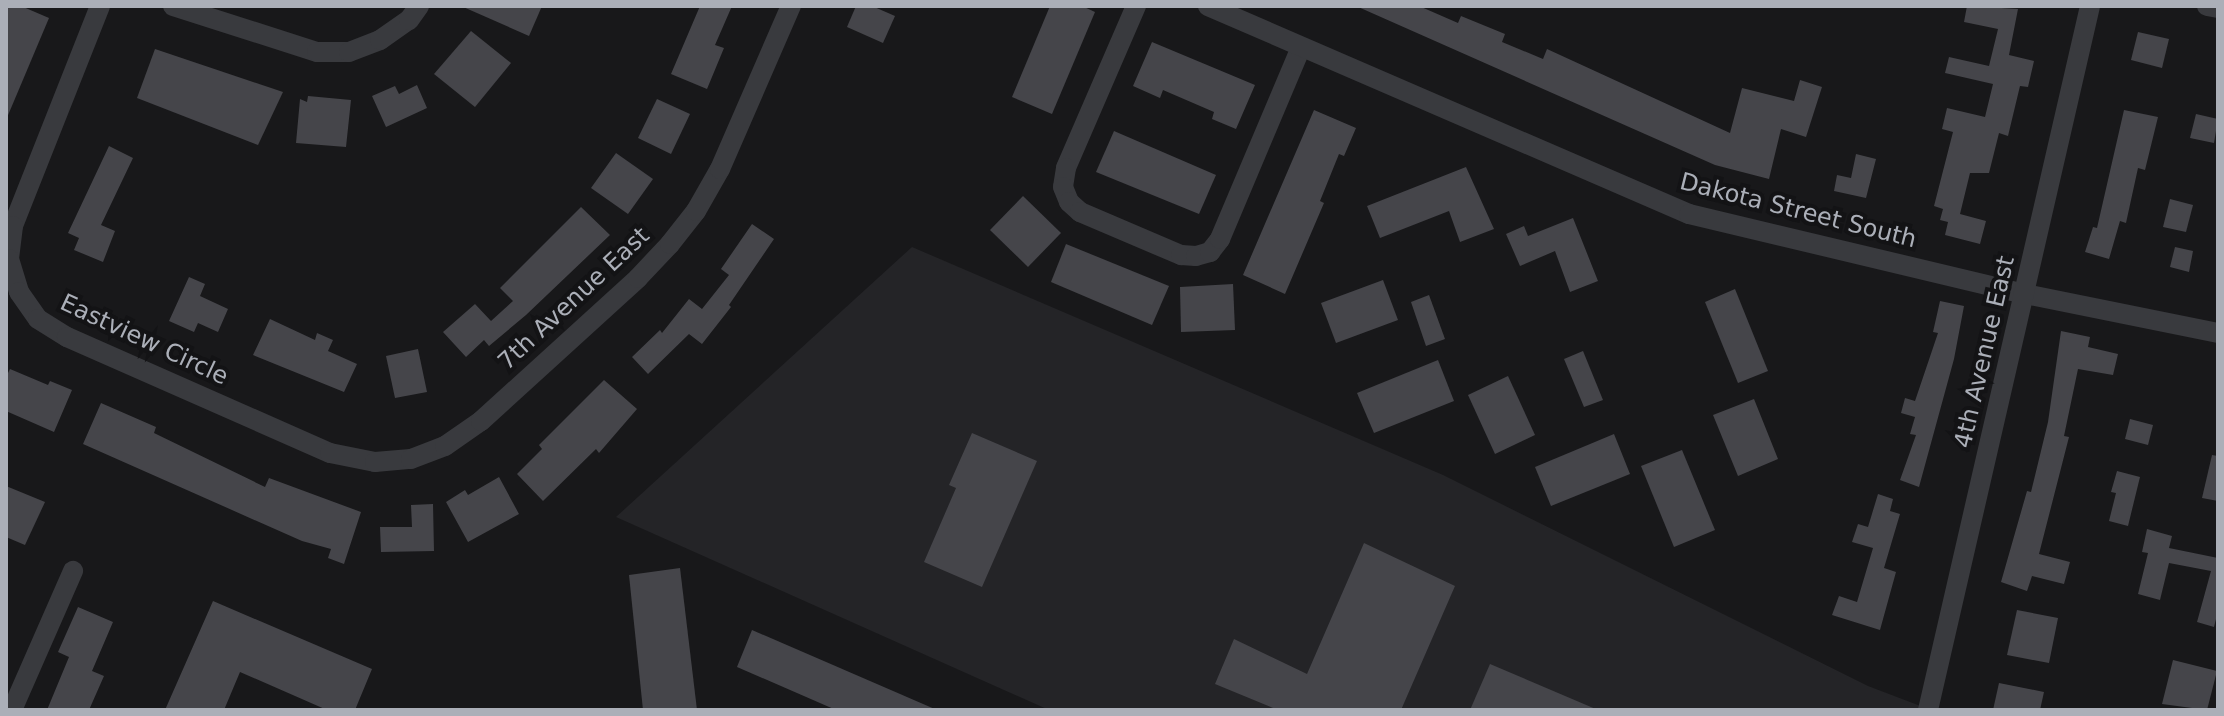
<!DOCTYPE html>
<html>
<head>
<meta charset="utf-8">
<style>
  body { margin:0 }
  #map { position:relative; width:2224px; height:716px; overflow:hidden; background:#18181a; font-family:"DejaVu Sans",sans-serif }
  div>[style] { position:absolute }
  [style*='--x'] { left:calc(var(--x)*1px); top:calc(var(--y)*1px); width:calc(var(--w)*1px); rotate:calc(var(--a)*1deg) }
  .built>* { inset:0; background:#242427 }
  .building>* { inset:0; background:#45454a }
  .minor>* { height:20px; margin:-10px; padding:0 10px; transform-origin:10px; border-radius:10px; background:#393a3e }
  span { translate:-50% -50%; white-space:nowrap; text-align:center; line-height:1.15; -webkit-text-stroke:8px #131315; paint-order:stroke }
  .street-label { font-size:24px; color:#abafb8 }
  .frame { position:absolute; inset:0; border:8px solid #abafb8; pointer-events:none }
</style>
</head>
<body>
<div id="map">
  <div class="built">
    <i style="clip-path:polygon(912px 247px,1443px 475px,1868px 686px,1931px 710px,1049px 710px,616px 517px)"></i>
  </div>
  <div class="building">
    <i style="clip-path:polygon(6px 6px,21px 6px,49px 18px,6px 120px)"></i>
    <i style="clip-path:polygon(461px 6px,542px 6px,529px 36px)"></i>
    <i style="clip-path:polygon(700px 6px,732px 6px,715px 45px,724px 48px,707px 89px,671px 74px)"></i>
    <i style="clip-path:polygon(856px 6px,872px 6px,895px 16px,883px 43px,847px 27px)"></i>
    <i style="clip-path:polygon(1050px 6px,1082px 6px,1095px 12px,1052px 114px,1012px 97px)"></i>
    <i style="clip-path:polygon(1356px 6px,1419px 6px,1458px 23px,1461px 16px,1505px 34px,1502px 42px,1543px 59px,1547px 49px,1730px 133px,1742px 88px,1794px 101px,1800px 80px,1822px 87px,1806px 137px,1781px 129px,1769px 179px,1715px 165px)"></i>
    <i style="clip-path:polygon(1967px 6px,2018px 9px,2009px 55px,2034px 61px,2028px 87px,2020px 86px,2008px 136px,1999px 133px,1989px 173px,1970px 173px,1960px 214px,1986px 221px,1980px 244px,1945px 235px,1948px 222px,1940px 220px,1943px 209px,1934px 206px,1953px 132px,1942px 129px,1947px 108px,1985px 117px,1993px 84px,1945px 73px,1949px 57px,1989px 66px,1998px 29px,1964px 22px)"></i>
    <i style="clip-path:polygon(471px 31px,511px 63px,475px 107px,434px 74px)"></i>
    <i style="clip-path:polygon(2138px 32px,2169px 39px,2162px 68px,2131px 60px)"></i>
    <i style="clip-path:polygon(1152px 42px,1255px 85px,1236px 129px,1212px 119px,1214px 112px,1163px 90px,1160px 98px,1133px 86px)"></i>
    <i style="clip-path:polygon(155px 49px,283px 92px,258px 145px,137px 98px)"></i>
    <i style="clip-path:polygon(417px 85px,427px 108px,386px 127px,372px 96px,395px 86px,399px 94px)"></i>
    <i style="clip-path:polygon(308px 96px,351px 100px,346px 147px,296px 143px,300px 99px,307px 102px)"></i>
    <i style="clip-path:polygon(657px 99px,690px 114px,671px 154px,638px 138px)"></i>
    <i style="clip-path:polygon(1314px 110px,1356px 128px,1344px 156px,1339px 154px,1320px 201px,1324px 203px,1285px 294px,1243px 275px)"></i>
    <i style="clip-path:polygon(2124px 110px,2158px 117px,2145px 170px,2138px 168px,2126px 223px,2120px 221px,2109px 259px,2085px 252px,2093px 227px,2097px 228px)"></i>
    <i style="clip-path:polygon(2196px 114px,2218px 119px,2214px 143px,2190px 138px)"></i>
    <i style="clip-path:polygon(1114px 131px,1216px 175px,1199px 214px,1096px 172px)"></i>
    <i style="clip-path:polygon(109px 146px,133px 158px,101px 225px,115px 231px,103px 262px,74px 250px,79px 238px,68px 233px)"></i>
    <i style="clip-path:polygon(616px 153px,653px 179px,628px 214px,591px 188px)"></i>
    <i style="clip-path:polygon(1856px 154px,1876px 159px,1866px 198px,1834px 191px,1837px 175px,1851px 178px)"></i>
    <i style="clip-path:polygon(1466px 167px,1494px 229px,1460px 242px,1449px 211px,1380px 238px,1367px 206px)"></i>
    <i style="clip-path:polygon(1023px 196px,1061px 233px,1028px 267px,990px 230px)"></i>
    <i style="clip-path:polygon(2170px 199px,2193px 205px,2186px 232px,2163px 227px)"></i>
    <i style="clip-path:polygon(581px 207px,610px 235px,526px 315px,489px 346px,484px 340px,466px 357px,443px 332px,475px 304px,491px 321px,513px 301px,500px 288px)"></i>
    <i style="clip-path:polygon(1573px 218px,1598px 281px,1570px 292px,1555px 251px,1520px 266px,1506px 234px,1524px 226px,1528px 236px)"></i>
    <i style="clip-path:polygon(752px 224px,774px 239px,729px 305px,731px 307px,702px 344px,689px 334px,648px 374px,632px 357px,660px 330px,662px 333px,689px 299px,702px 309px,729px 275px,721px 269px)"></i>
    <i style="clip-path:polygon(1066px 244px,1169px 286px,1152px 325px,1051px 282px)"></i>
    <i style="clip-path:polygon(2175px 247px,2193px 251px,2189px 272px,2170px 267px)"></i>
    <i style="clip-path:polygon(189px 277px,205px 284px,200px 296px,228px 309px,218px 332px,198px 323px,194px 332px,169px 321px)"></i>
    <i style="clip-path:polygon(1383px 280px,1398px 320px,1336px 343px,1321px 303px)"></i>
    <i style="clip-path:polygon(1233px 284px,1235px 330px,1181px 332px,1180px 287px)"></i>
    <i style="clip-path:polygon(1735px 289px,1768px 371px,1738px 383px,1705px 302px)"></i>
    <i style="clip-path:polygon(1429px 295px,1445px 339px,1426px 346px,1411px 302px)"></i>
    <i style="clip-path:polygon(1940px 301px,1964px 306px,1954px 359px,1919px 487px,1900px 480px,1916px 435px,1910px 434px,1915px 417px,1901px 413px,1905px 398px,1915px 401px,1938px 333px,1933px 332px)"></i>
    <i style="clip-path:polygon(270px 319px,315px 340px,317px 333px,333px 340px,328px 351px,357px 364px,344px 392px,253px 355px)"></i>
    <i style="clip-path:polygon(2061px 331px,2090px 337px,2088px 347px,2118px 354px,2113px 375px,2078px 369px,2064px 436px,2069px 437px,2039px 554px,2070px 562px,2064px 584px,2032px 576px,2027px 591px,2001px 582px,2027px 491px,2031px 492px,2048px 422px)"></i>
    <i style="clip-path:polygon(418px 349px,427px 392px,395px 398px,386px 356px)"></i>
    <i style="clip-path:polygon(1583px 351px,1603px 400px,1584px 407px,1564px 359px)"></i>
    <i style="clip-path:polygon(1438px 360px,1454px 401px,1374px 433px,1357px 393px)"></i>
    <i style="clip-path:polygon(10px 369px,48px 385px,50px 381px,72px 390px,54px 432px,6px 411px,6px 377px)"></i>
    <i style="clip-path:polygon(1508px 376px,1535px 435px,1495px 454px,1468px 395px)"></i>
    <i style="clip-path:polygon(604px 380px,637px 409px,599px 453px,596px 449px,543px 501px,517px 474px,542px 449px,539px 445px)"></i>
    <i style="clip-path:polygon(1754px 399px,1778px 459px,1738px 476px,1713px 415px)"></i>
    <i style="clip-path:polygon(101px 403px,156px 427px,154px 433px,265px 487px,269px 478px,361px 512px,344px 564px,328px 558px,331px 549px,302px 541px,83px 444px)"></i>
    <i style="clip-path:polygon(2130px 419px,2153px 425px,2148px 445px,2125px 439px)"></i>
    <i style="clip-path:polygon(972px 433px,1037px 461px,982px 587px,924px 562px,956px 488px,949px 485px)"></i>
    <i style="clip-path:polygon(1614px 434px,1630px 474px,1551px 506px,1535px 467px)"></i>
    <i style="clip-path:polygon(1682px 450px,1715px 530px,1674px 547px,1641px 466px)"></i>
    <i style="clip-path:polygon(2212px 455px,2218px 456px,2218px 501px,2202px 498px)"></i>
    <i style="clip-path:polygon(2117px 471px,2140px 477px,2128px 526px,2109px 521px,2116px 493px,2111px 492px)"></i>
    <i style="clip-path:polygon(499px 477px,519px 514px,468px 542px,446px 502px,465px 490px,468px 495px)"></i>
    <i style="clip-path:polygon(6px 486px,45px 502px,25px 545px,6px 537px)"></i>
    <i style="clip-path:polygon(1878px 494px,1893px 499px,1890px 511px,1900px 514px,1884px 568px,1896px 572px,1880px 630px,1832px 615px,1839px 596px,1857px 602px,1873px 548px,1852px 542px,1858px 524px,1868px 527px)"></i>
    <i style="clip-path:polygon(433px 504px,434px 551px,381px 552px,380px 527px,412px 527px,411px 505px)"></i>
    <i style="clip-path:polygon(2147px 529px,2172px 536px,2169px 548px,2218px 558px,2218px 611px,2214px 627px,2197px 622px,2211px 571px,2169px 563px,2160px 600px,2138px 594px,2148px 553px,2142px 552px)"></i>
    <i style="clip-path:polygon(1364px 543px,1455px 586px,1401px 710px,1278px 710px,1215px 684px,1234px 639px,1307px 674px)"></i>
    <i style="clip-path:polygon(680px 568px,697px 710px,643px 710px,629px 575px)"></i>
    <i style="clip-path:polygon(213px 601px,372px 669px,355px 710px,327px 710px,240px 672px,224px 710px,165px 710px)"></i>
    <i style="clip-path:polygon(78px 607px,113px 622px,92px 671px,104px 676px,89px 710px,47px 710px,69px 657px,58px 652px)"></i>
    <i style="clip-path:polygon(2017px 610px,2058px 618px,2049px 663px,2007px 655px)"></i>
    <i style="clip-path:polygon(752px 630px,937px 710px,836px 710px,737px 667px)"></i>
    <i style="clip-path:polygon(2173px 660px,2217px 671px,2207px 710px,2162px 704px)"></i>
    <i style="clip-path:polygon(1490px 664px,1598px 710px,1470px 710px)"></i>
    <i style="clip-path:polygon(1999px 683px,2044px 692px,2040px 710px,1993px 710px)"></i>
  </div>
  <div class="minor">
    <i style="--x:100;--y:6;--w:237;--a:111.6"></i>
    <i style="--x:13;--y:226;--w:33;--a:97"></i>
    <i style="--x:9;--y:259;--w:34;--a:73"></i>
    <i style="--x:19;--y:292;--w:33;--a:55"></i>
    <i style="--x:38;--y:319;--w:34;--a:32"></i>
    <i style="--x:67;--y:337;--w:287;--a:23.8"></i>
    <i style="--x:330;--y:453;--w:46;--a:11.3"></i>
    <i style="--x:375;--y:462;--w:36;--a:-5"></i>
    <i style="--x:411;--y:459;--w:36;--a:-21"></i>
    <i style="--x:445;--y:446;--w:44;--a:-34.8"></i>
    <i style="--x:481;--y:421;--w:212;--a:-42.3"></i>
    <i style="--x:638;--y:278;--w:47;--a:-46.7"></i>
    <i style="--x:670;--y:244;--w:42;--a:-51.8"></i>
    <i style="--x:696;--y:211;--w:48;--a:-60.3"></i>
    <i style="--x:720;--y:169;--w:178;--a:-66.5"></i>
    <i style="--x:173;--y:6;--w:151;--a:17.7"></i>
    <i style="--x:317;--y:52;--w:32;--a:0"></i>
    <i style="--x:349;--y:52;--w:33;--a:-21"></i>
    <i style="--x:380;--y:40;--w:35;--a:-35"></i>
    <i style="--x:409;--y:20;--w:17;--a:-54"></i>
    <i style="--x:1136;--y:6;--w:176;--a:113.4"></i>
    <i style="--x:1066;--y:168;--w:19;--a:99"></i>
    <i style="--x:1063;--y:187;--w:16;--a:68"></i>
    <i style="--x:1069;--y:202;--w:15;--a:42"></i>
    <i style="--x:1080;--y:212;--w:110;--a:23.1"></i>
    <i style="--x:1181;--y:255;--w:15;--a:4"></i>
    <i style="--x:1196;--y:256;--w:15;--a:-16"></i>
    <i style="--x:1210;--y:252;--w:16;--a:-52"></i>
    <i style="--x:1220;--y:239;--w:208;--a:-67.1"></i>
    <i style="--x:1208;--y:6;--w:524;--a:23.39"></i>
    <i style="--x:1689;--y:214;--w:345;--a:13.4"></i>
    <i style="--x:2025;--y:294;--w:197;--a:11.4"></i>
    <i style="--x:2207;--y:6;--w:11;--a:10"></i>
    <i style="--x:12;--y:710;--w:152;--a:-66.3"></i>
    <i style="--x:1928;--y:710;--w:722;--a:-77.04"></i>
  </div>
  <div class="street-label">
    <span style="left:1798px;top:211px;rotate:14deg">Dakota Street South</span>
    <span style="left:574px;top:299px;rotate:-43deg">7th Avenue East</span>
    <span style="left:144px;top:340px;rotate:25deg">Eastview Circle</span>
    <span style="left:1985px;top:352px;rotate:-77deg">4th Avenue East</span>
  </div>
  <div class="frame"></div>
</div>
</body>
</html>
